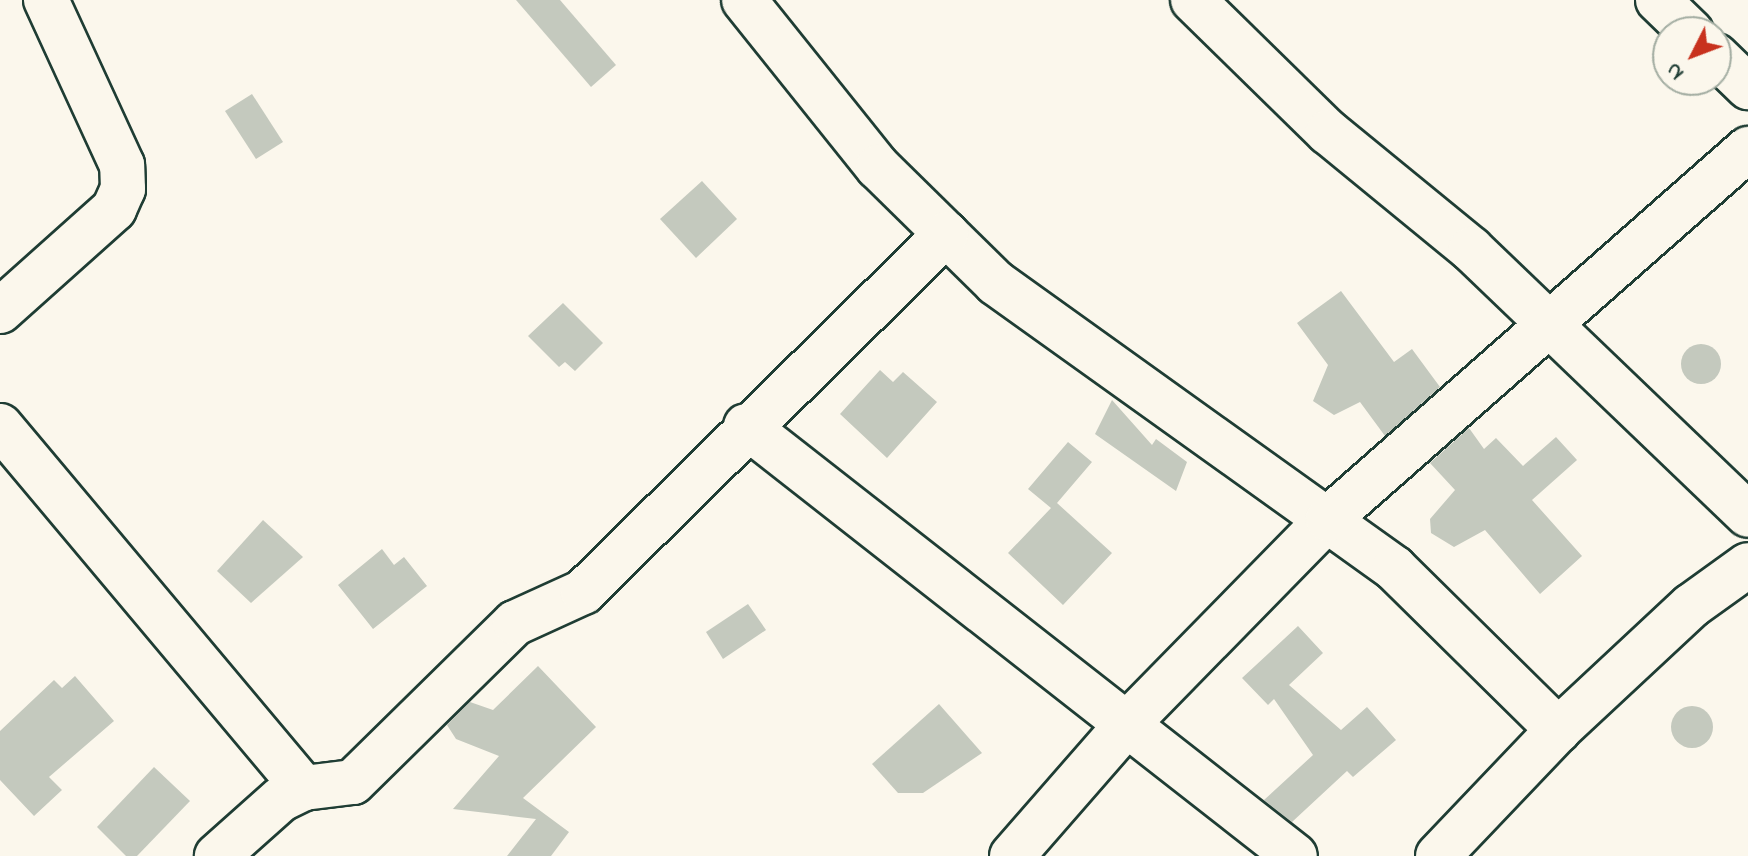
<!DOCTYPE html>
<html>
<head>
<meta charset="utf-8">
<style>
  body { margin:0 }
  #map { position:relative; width:1748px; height:856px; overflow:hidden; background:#fbf7ec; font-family:"Indie Flower",sans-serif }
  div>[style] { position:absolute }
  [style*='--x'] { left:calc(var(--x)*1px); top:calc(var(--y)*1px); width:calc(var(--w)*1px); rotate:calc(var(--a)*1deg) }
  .building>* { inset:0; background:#c4c9be }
  .round { border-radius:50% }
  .roads { filter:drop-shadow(2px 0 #1f3d34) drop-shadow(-2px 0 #1f3d34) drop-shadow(0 2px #1f3d34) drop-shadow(0 -2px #1f3d34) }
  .minor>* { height:44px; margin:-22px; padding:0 22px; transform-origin:22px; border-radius:22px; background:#fbf7ec }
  span { translate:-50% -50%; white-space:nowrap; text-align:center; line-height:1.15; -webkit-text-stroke:6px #fbf7ec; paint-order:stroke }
  .north { position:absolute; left:1652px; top:16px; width:80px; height:80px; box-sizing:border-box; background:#fbf7ec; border:2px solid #a3ada2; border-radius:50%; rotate:228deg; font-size:22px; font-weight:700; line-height:32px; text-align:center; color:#1f3d34 }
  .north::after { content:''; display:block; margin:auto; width:28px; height:36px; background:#c8321e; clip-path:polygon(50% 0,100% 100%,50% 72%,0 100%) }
</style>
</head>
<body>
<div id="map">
  <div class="building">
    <i style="clip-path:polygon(516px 0,560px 0,616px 65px,591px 87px)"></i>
    <i style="clip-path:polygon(252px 94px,283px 142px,256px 159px,225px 111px)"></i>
    <i style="clip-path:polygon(702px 181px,737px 219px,696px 258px,660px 219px)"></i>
    <i style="clip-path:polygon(1341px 291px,1394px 362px,1412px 349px,1440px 387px,1385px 436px,1360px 402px,1334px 415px,1313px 401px,1328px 365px,1297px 323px)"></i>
    <i style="clip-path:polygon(563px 303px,603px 343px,575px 371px,565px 362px,559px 367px,528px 336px)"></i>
    <i class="round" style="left:1681px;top:344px;width:40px;height:40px"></i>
    <i style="clip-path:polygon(880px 370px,893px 382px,903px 372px,937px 402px,887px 458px,840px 414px)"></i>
    <i style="clip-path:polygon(1112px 400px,1152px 445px,1156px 439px,1187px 462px,1176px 491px,1095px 434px)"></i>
    <i style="clip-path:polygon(1469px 428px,1484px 449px,1496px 438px,1523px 466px,1556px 437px,1577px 460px,1532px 500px,1582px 556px,1540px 594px,1485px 530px,1454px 547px,1431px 533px,1430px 519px,1455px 490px,1430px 463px)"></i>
    <i style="clip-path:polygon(1068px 442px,1092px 462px,1057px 503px,1112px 553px,1063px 605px,1008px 553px,1051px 508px,1028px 489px)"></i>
    <i style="clip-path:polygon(263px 520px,303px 557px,251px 603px,217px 571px)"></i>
    <i style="clip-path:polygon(382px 549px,394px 565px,404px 557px,427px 586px,373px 629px,338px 585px)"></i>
    <i style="clip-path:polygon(748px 604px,766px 630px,723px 659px,706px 632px)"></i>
    <i style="clip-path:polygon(1298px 626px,1323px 653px,1289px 685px,1341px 730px,1367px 707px,1396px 740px,1353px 777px,1347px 771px,1292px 822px,1264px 800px,1313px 755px,1274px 699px,1268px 705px,1242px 678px)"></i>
    <i style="clip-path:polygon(538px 666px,596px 727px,523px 798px,569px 832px,551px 856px,507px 856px,536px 819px,453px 809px,499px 756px,456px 739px,447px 725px,470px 702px,493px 710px)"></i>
    <i style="clip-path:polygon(75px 676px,114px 721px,49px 777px,62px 790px,34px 816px,0 780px,0 731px,54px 680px,62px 688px)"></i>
    <i style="clip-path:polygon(939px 704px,982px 753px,923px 793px,898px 793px,872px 764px)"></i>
    <i class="round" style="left:1671px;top:706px;width:42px;height:42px"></i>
    <i style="clip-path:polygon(154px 767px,190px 801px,137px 856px,126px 856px,97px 827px)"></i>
  </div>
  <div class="roads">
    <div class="minor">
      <i style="--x:744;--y:0;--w:214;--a:51.3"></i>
      <i style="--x:878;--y:167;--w:165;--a:44.5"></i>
      <i style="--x:996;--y:283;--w:490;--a:35.6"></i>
      <i style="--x:1394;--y:568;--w:231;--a:44.6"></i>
      <i style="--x:1193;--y:0;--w:189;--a:44.4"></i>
      <i style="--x:1328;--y:132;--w:185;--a:39.3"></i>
      <i style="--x:1471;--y:249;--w:384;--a:43.8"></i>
      <i style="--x:1658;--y:0;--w:46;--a:44.1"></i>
      <i style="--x:1716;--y:56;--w:45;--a:44.1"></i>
      <i style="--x:0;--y:311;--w:153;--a:-41.8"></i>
      <i style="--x:114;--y:209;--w:22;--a:-66"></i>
      <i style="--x:123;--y:189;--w:24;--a:-92"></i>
      <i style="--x:122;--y:165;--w:182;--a:-114.7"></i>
      <i style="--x:0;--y:426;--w:473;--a:50"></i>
      <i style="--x:304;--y:788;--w:25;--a:154"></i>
      <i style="--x:281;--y:799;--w:86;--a:138.3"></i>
      <i style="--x:746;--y:426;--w:697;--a:38.07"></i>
      <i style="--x:304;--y:788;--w:49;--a:-7"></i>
      <i style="--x:353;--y:782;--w:227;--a:-44.5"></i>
      <i style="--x:515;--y:623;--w:75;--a:-24.5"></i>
      <i style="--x:583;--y:592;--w:510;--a:-44.6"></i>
      <i style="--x:1012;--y:856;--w:175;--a:-48.9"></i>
      <i style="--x:1127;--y:724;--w:287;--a:-45.6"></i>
      <i style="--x:1328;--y:519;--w:560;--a:-41.38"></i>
      <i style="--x:1438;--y:856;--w:174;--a:-46.4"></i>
      <i style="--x:1558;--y:730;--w:182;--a:-43"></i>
      <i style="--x:1691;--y:606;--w:70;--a:-35.7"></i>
    </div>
  </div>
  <div class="north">N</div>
</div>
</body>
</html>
